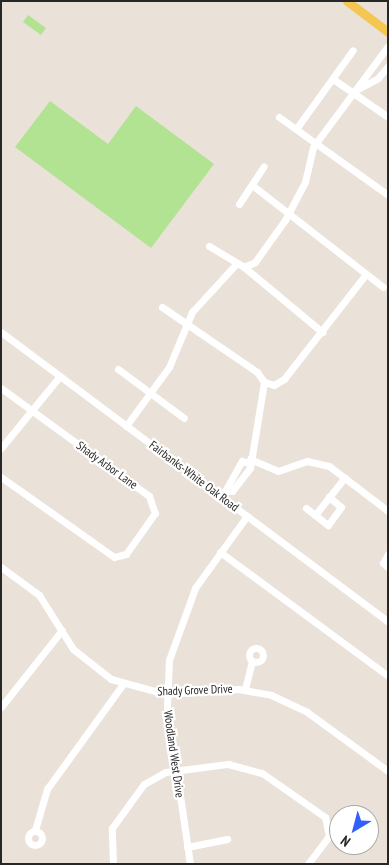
<!DOCTYPE html>
<html>
<head>
<meta charset="utf-8">
<style>
  body { margin:0 }
  #map { position:relative; width:389px; height:865px; overflow:hidden; background:#eae2d8; font-family:"PT Sans Narrow",sans-serif }
  div>[style] { position:absolute }
  [style*='--x'] { left:calc(var(--x)*1px); top:calc(var(--y)*1px); width:calc(var(--w)*1px); rotate:calc(var(--a)*1deg) }
  .green>* { inset:0; background:#b1e392 }
  .minor>* { height:7px; margin:-3.5px; padding:0 3.5px; transform-origin:3.5px; border-radius:3.5px; background:#fff }
  .minor>.ring { margin:-3.5px; padding:0; box-sizing:content-box; background:none; border:7px solid #fff; border-radius:50% }
  .major>* { height:9px; margin:-4.5px; padding:0 4.5px; transform-origin:4.5px; border-radius:4.5px; background:#f4c753 }
  span { translate:-50% -50%; white-space:nowrap; text-align:center; line-height:1.15; -webkit-text-stroke:4.5px #fff; paint-order:stroke }
  .street-label { font-size:12px; color:#272727 }
  .frame { position:absolute; inset:0; border:2px solid #272727; pointer-events:none }
  .north { position:absolute; left:329px; top:805px; width:50px; height:50px; box-sizing:border-box; background:#fff; border:1px solid #a9a9a9; border-radius:50%; rotate:217deg; font-size:14px; font-weight:700; line-height:20px; text-align:center; color:#272727 }
  .north::after { content:''; display:block; margin:auto; width:18px; height:22px; background:#3160fe; clip-path:polygon(50% 0,100% 100%,50% 72%,0 100%) }
</style>
</head>
<body>
<div id="map">
  <div class="green">
    <i style="clip-path:polygon(28px 15px,46px 28px,41px 35px,23px 22px)"></i>
    <i style="clip-path:polygon(50px 101px,108px 144px,136px 106px,214px 164px,151px 248px,15px 147px)"></i>
  </div>
  <div class="minor">
    <i style="--x:333;--y:79;--w:67;--a:34.6"></i>
    <i style="--x:354;--y:91;--w:27;--a:-28"></i>
    <i style="--x:378;--y:78;--w:16;--a:-50"></i>
    <i style="--x:279;--y:117;--w:134;--a:35.6"></i>
    <i style="--x:296;--y:129;--w:97;--a:-54.2"></i>
    <i style="--x:252;--y:185;--w:166;--a:37.9"></i>
    <i style="--x:239;--y:204;--w:45;--a:-56.7"></i>
    <i style="--x:209;--y:246;--w:41;--a:31"></i>
    <i style="--x:244;--y:267;--w:102;--a:39.8"></i>
    <i style="--x:244;--y:267;--w:12;--a:-24"></i>
    <i style="--x:255;--y:262;--w:52;--a:-54.5"></i>
    <i style="--x:285;--y:220;--w:43;--a:-62.2"></i>
    <i style="--x:305;--y:182;--w:36;--a:-77"></i>
    <i style="--x:313;--y:147;--w:126;--a:-53.4"></i>
    <i style="--x:162;--y:307;--w:115;--a:34.4"></i>
    <i style="--x:257;--y:372;--w:12;--a:55"></i>
    <i style="--x:264;--y:382;--w:87;--a:99.2"></i>
    <i style="--x:250;--y:468;--w:29;--a:128"></i>
    <i style="--x:232;--y:491;--w:7;--a:180"></i>
    <i style="--x:1;--y:332;--w:483;--a:36.8"></i>
    <i style="--x:118;--y:369;--w:82;--a:36.6"></i>
    <i style="--x:264;--y:382;--w:10;--a:17"></i>
    <i style="--x:274;--y:385;--w:12;--a:-31"></i>
    <i style="--x:284;--y:379;--w:133;--a:-52"></i>
    <i style="--x:1;--y:388;--w:183;--a:36.1"></i>
    <i style="--x:149;--y:496;--w:18;--a:71"></i>
    <i style="--x:155;--y:513;--w:50;--a:125.3"></i>
    <i style="--x:126;--y:554;--w:12;--a:166"></i>
    <i style="--x:114;--y:557;--w:138;--a:-144.7"></i>
    <i style="--x:126;--y:426;--w:73;--a:-53.9"></i>
    <i style="--x:169;--y:367;--w:60;--a:-67.3"></i>
    <i style="--x:192;--y:312;--w:64;--a:-47.5"></i>
    <i style="--x:1;--y:448;--w:93;--a:-50.7"></i>
    <i style="--x:250;--y:459;--w:30;--a:23"></i>
    <i style="--x:278;--y:471;--w:31;--a:-19"></i>
    <i style="--x:307;--y:461;--w:23;--a:13"></i>
    <i style="--x:329;--y:466;--w:74;--a:37.3"></i>
    <i style="--x:224;--y:493;--w:37;--a:-61"></i>
    <i style="--x:242;--y:461;--w:6;--a:18"></i>
    <i style="--x:306;--y:508;--w:28;--a:38"></i>
    <i style="--x:328;--y:525;--w:22;--a:-54"></i>
    <i style="--x:341;--y:507;--w:16;--a:-140"></i>
    <i style="--x:315;--y:515;--w:48;--a:-51.7"></i>
    <i style="--x:220;--y:552;--w:209;--a:36.4"></i>
    <i style="--x:388;--y:554;--w:10;--a:119"></i>
    <i style="--x:383;--y:563;--w:6;--a:39"></i>
    <i style="--x:1;--y:567;--w:47;--a:36.4"></i>
    <i style="--x:39;--y:595;--w:64;--a:57.8"></i>
    <i style="--x:73;--y:649;--w:48;--a:38.3"></i>
    <i style="--x:111;--y:679;--w:57;--a:15.3"></i>
    <i style="--x:166;--y:694;--w:72;--a:-4"></i>
    <i style="--x:238;--y:689;--w:34;--a:10"></i>
    <i style="--x:271;--y:695;--w:40;--a:25"></i>
    <i style="--x:307;--y:712;--w:100;--a:36.1"></i>
    <i class="ring" style="left:249px;top:648px;width:7px;height:7px"></i>
    <i style="--x:245;--y:689;--w:29;--a:-76"></i>
    <i style="--x:1;--y:707;--w:98;--a:-51.6"></i>
    <i style="--x:35;--y:830;--w:43;--a:-73.7"></i>
    <i style="--x:47;--y:789;--w:130;--a:-54.1"></i>
    <i class="ring" style="left:28px;top:831px;width:7px;height:7px"></i>
    <i style="--x:187;--y:847;--w:41;--a:-11.3"></i>
    <i style="--x:113;--y:864;--w:36;--a:-92"></i>
    <i style="--x:112;--y:828;--w:54;--a:-54"></i>
    <i style="--x:144;--y:784;--w:25;--a:-29"></i>
    <i style="--x:166;--y:772;--w:63;--a:-7.4"></i>
    <i style="--x:228;--y:764;--w:35;--a:15"></i>
    <i style="--x:262;--y:773;--w:77;--a:34.9"></i>
    <i style="--x:325;--y:817;--w:19;--a:78"></i>
    <i style="--x:329;--y:836;--w:35;--a:127"></i>
    <i style="--x:190;--y:864;--w:159;--a:-98.3"></i>
    <i style="--x:167;--y:707;--w:47;--a:-87.6"></i>
    <i style="--x:169;--y:660;--w:77;--a:-70.1"></i>
    <i style="--x:195;--y:588;--w:89;--a:-54.2"></i>
  </div>
  <div class="major">
    <i style="--x:347;--y:1;--w:51;--a:37.1"></i>
  </div>
  <div class="street-label">
    <span style="left:107px;top:465px;rotate:36deg">Shady Arbor Lane</span>
    <span style="left:194px;top:476px;rotate:37deg">Fairbanks-White Oak Road</span>
    <span style="left:195px;top:690px;rotate:-2deg">Shady Grove Drive</span>
    <span style="left:174px;top:754px;rotate:82deg">Woodland West Drive</span>
  </div>
  <div class="frame"></div>
  <div class="north">N</div>
</div>
</body>
</html>
